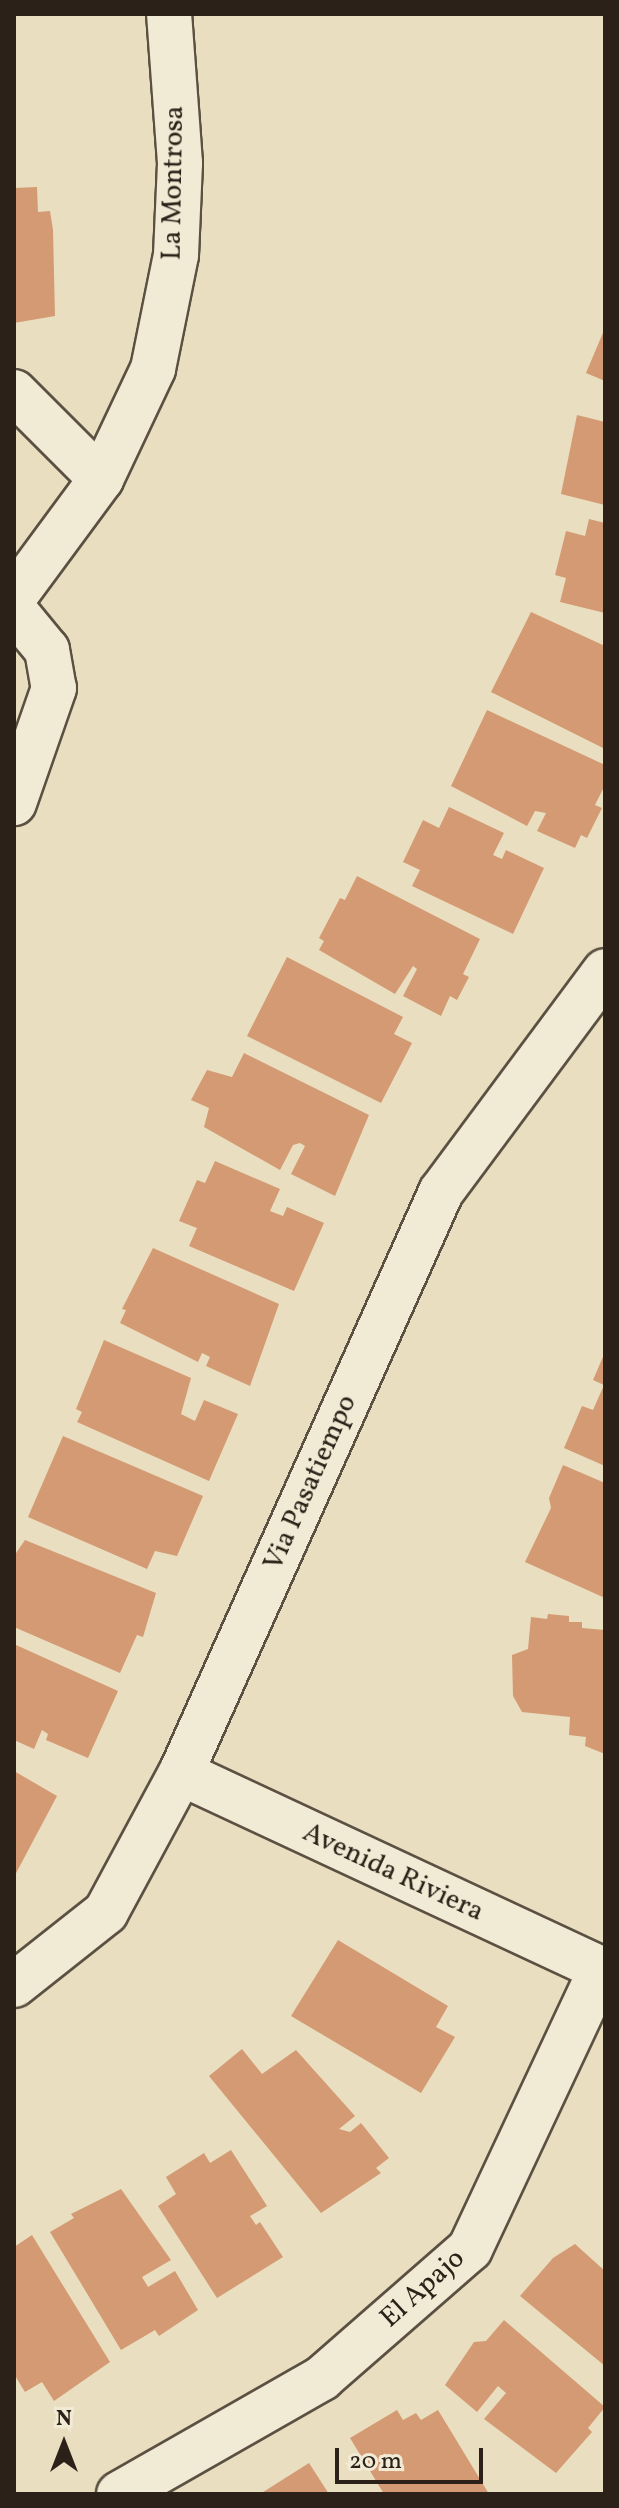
<!DOCTYPE html>
<html>
<head>
<meta charset="utf-8">
<style>
  body { margin:0 }
  #map { position:relative; width:619px; height:2508px; overflow:hidden; background:#e9debf; font-family:Vollkorn,serif }
  div>[style] { position:absolute }
  [style*='--x'] { left:calc(var(--x)*1px); top:calc(var(--y)*1px); width:calc(var(--w)*1px); rotate:calc(var(--a)*1deg) }
  .building>* { inset:0; background:#d49a74 }
  .roads { filter:drop-shadow(2px 0 #5b5042) drop-shadow(-2px 0 #5b5042) drop-shadow(0 2px #5b5042) drop-shadow(0 -2px #5b5042) }
  .minor>* { height:44px; margin:-22px; padding:0 22px; transform-origin:22px; border-radius:22px; background:#f1ead5 }
  span { translate:-50% -50%; white-space:nowrap; text-align:center; line-height:1.15; -webkit-text-stroke:7px #f1ead5; paint-order:stroke }
  .street-label { font-size:28px; color:#2c2118 }
  .frame { position:absolute; inset:0; border:16px solid #2c2118; pointer-events:none }
  .north { position:absolute; left:24px; top:2404px; width:80px; height:80px; -webkit-text-stroke:6px #f1ead5; paint-order:stroke; rotate:0deg; font-size:22px; font-weight:700; line-height:32px; text-align:center; color:#2c2118 }
  .north::after { content:''; display:block; margin:auto; width:28px; height:36px; background:#2c2118; clip-path:polygon(50% 0,100% 100%,50% 72%,0 100%) }
  .scale { position:absolute; left:335px; top:2448px; width:148px; height:36px; box-sizing:border-box; border:4px solid #2c2118; border-top:0; padding-left:10px; font-size:24px; line-height:28px; white-space:nowrap; color:#2c2118; -webkit-text-stroke:6px #f1ead5; paint-order:stroke }
</style>
</head>
<body>
<div id="map">
  <div class="building">
    <i style="clip-path:polygon(37px 187px,38px 212px,50px 211px,53px 230px,55px 316px,14px 323px,14px 188px)"></i>
    <i style="clip-path:polygon(605px 328px,605px 381px,586px 373px)"></i>
    <i style="clip-path:polygon(577px 415px,605px 422px,605px 505px,561px 494px)"></i>
    <i style="clip-path:polygon(589px 519px,605px 523px,605px 613px,560px 602px,566px 578px,555px 575px,566px 531px,585px 536px)"></i>
    <i style="clip-path:polygon(531px 612px,605px 646px,605px 749px,491px 692px)"></i>
    <i style="clip-path:polygon(487px 710px,605px 765px,605px 785px,595px 805px,602px 808px,587px 838px,581px 835px,575px 848px,537px 831px,546px 813px,535px 811px,527px 826px,451px 786px)"></i>
    <i style="clip-path:polygon(449px 807px,504px 833px,493px 855px,502px 859px,506px 850px,544px 868px,513px 934px,412px 886px,420px 870px,403px 862px,423px 820px,439px 828px)"></i>
    <i style="clip-path:polygon(357px 876px,480px 939px,463px 974px,469px 977px,457px 1000px,450px 996px,441px 1016px,403px 996px,417px 969px,413px 966px,395px 994px,319px 950px,324px 941px,319px 938px,340px 898px,345px 900px)"></i>
    <i style="clip-path:polygon(287px 957px,403px 1017px,394px 1034px,412px 1043px,381px 1103px,247px 1036px)"></i>
    <i style="clip-path:polygon(244px 1053px,369px 1115px,335px 1196px,291px 1174px,305px 1146px,300px 1143px,293px 1145px,280px 1170px,204px 1127px,209px 1108px,191px 1100px,207px 1070px,232px 1077px)"></i>
    <i style="clip-path:polygon(215px 1161px,280px 1189px,270px 1211px,283px 1216px,287px 1207px,324px 1223px,294px 1291px,189px 1246px,197px 1228px,179px 1221px,197px 1180px,205px 1183px)"></i>
    <i style="clip-path:polygon(153px 1248px,279px 1304px,250px 1386px,206px 1366px,210px 1357px,202px 1353px,198px 1362px,120px 1323px,126px 1310px,122px 1309px)"></i>
    <i style="clip-path:polygon(104px 1340px,191px 1378px,181px 1414px,195px 1421px,204px 1400px,238px 1414px,209px 1481px,77px 1422px,82px 1412px,76px 1409px)"></i>
    <i style="clip-path:polygon(605px 1352px,605px 1466px,564px 1448px,582px 1406px,593px 1410px,604px 1385px,593px 1380px)"></i>
    <i style="clip-path:polygon(63px 1436px,203px 1496px,177px 1556px,155px 1551px,147px 1569px,28px 1517px)"></i>
    <i style="clip-path:polygon(563px 1465px,605px 1483px,605px 1598px,525px 1562px,551px 1508px,549px 1498px)"></i>
    <i style="clip-path:polygon(25px 1540px,156px 1593px,143px 1637px,137px 1635px,120px 1673px,14px 1627px,14px 1556px)"></i>
    <i style="clip-path:polygon(548px 1614px,569px 1616px,569px 1622px,582px 1622px,582px 1628px,605px 1630px,605px 1754px,585px 1746px,586px 1737px,569px 1735px,570px 1717px,522px 1712px,513px 1696px,512px 1655px,528px 1649px,531px 1617px,547px 1619px)"></i>
    <i style="clip-path:polygon(16px 1645px,118px 1691px,88px 1758px,46px 1740px,48px 1734px,42px 1730px,34px 1749px,14px 1740px)"></i>
    <i style="clip-path:polygon(14px 1771px,57px 1796px,14px 1877px)"></i>
    <i style="clip-path:polygon(338px 1940px,448px 2006px,436px 2027px,455px 2037px,421px 2093px,291px 2016px)"></i>
    <i style="clip-path:polygon(242px 2049px,262px 2074px,296px 2050px,355px 2116px,339px 2129px,350px 2132px,361px 2123px,389px 2158px,376px 2168px,381px 2173px,321px 2213px,209px 2076px)"></i>
    <i style="clip-path:polygon(231px 2150px,267px 2206px,250px 2216px,256px 2225px,260px 2222px,283px 2257px,217px 2298px,158px 2206px,176px 2194px,166px 2177px,204px 2153px,210px 2163px)"></i>
    <i style="clip-path:polygon(121px 2189px,171px 2260px,142px 2277px,148px 2287px,175px 2271px,198px 2310px,159px 2336px,155px 2330px,121px 2350px,50px 2232px,74px 2218px,71px 2214px)"></i>
    <i style="clip-path:polygon(32px 2235px,110px 2362px,54px 2401px,42px 2382px,25px 2392px,14px 2374px,14px 2247px)"></i>
    <i style="clip-path:polygon(575px 2244px,605px 2271px,605px 2366px,520px 2296px,553px 2258px)"></i>
    <i style="clip-path:polygon(504px 2320px,605px 2407px,588px 2428px,592px 2432px,556px 2473px,484px 2419px,506px 2393px,498px 2386px,477px 2412px,445px 2385px,474px 2342px,486px 2341px)"></i>
    <i style="clip-path:polygon(397px 2410px,403px 2420px,416px 2413px,421px 2420px,438px 2410px,489px 2494px,384px 2494px,350px 2438px)"></i>
    <i style="clip-path:polygon(309px 2463px,329px 2494px,260px 2494px)"></i>
  </div>
  <div class="roads">
    <div class="minor">
      <i style="--x:14;--y:392;--w:123;--a:45"></i>
      <i style="--x:14;--y:597;--w:147;--a:-53.6"></i>
      <i style="--x:101;--y:479;--w:122;--a:-64.7"></i>
      <i style="--x:153;--y:369;--w:116;--a:-78.6"></i>
      <i style="--x:176;--y:255;--w:92;--a:-87.5"></i>
      <i style="--x:180;--y:163;--w:149;--a:-94.2"></i>
      <i style="--x:14;--y:610;--w:52;--a:50.5"></i>
      <i style="--x:47;--y:650;--w:39;--a:80"></i>
      <i style="--x:54;--y:688;--w:122;--a:109.2"></i>
      <i style="--x:181;--y:1773;--w:468;--a:25"></i>
      <i style="--x:14;--y:1985;--w:117;--a:-38.4"></i>
      <i style="--x:106;--y:1912;--w:158;--a:-61.7"></i>
      <i style="--x:181;--y:1773;--w:637;--a:-65.89"></i>
      <i style="--x:441;--y:1192;--w:275;--a:-53.4"></i>
      <i style="--x:119;--y:2494;--w:234;--a:-29.7"></i>
      <i style="--x:322;--y:2378;--w:196;--a:-41.1"></i>
      <i style="--x:470;--y:2249;--w:307;--a:-64.9"></i>
    </div>
  </div>
  <div class="street-label">
    <span style="left:174px;top:183px;rotate:-89deg">La Montrosa</span>
    <span style="left:311px;top:1483px;rotate:-66deg">Via Pasatiempo</span>
    <span style="left:393px;top:1873px;rotate:25deg">Avenida Riviera</span>
    <span style="left:423px;top:2289px;rotate:-42deg">El Apajo</span>
  </div>
  <div class="frame"></div>
  <div class="north">N</div>
  <div class="scale">20 m</div>
</div>
</body>
</html>
